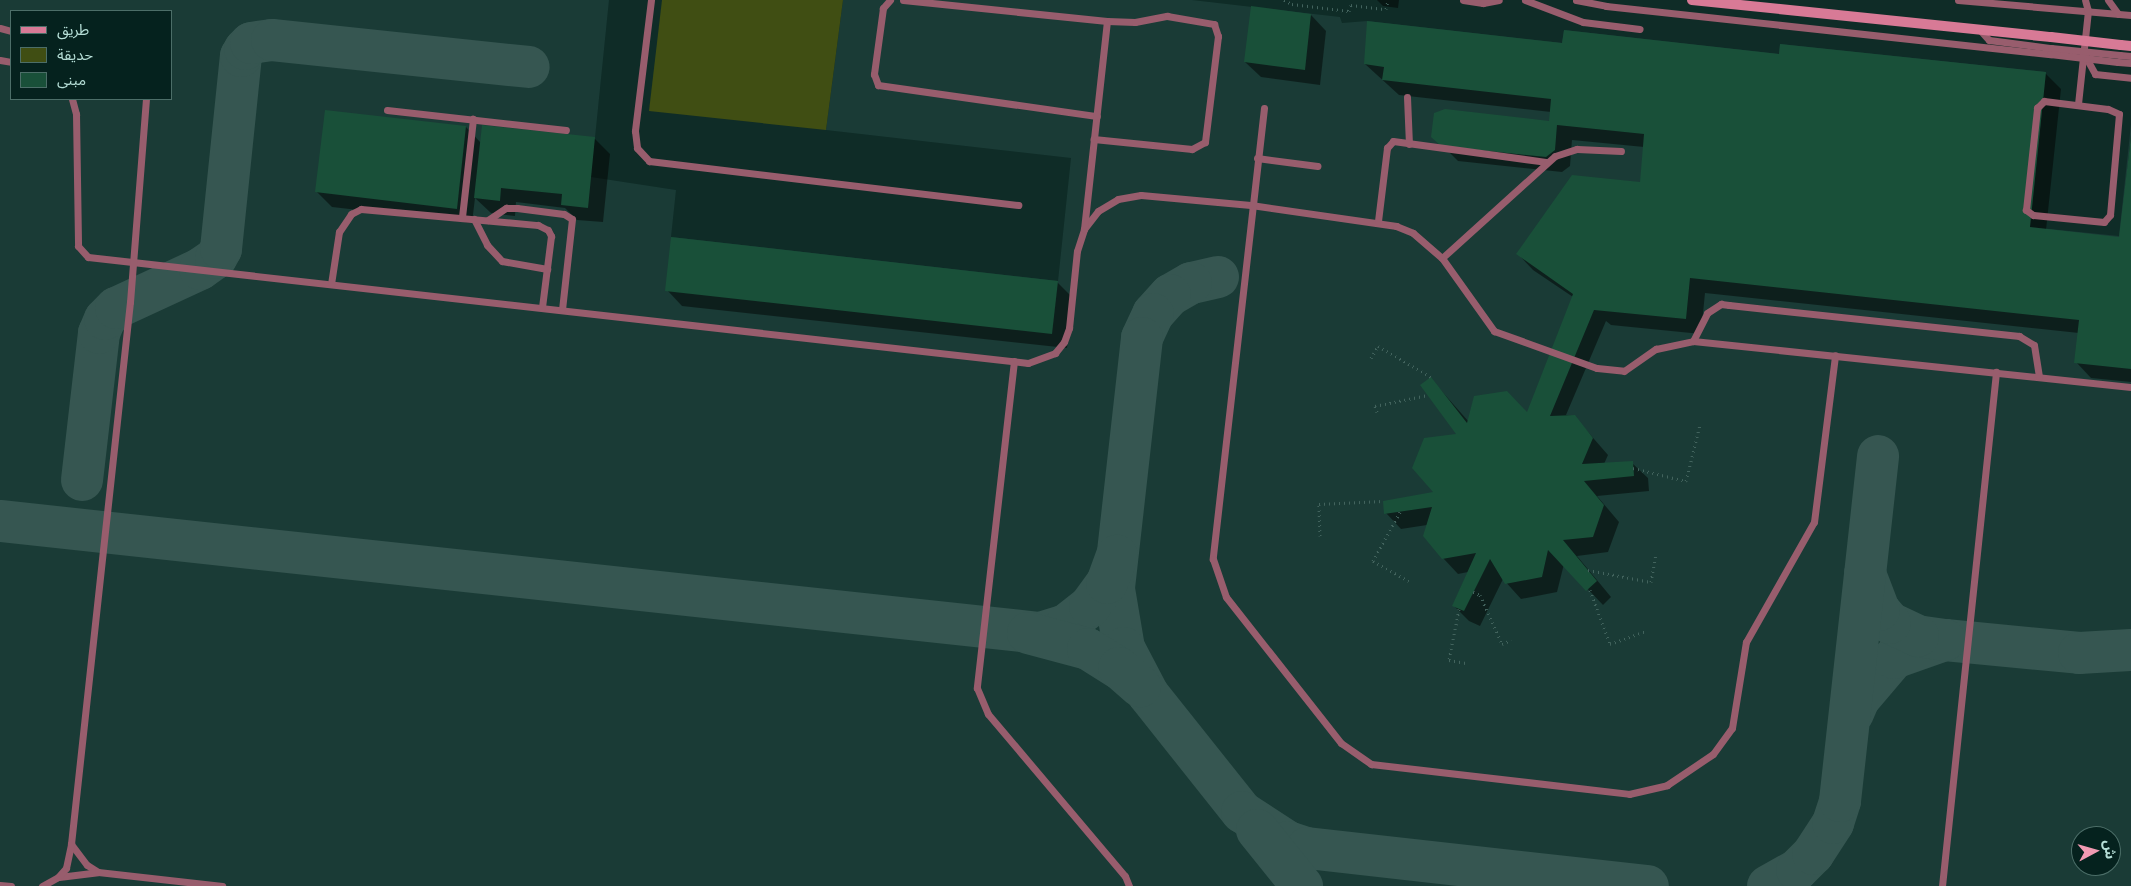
<!DOCTYPE html>
<html>
<head>
<meta charset="utf-8">
<style>
  body { margin:0 }
  #map { position:relative; width:2131px; height:886px; overflow:hidden; background:#0f2c27; font-family:"Roboto Condensed","Noto Sans Arabic",sans-serif }
  div>[style] { position:absolute }
  [style*='--x'] { left:calc(var(--x)*1px); top:calc(var(--y)*1px); width:calc(var(--w)*1px); rotate:calc(var(--a)*1deg) }
  .built>* { inset:0; background:#1a3b36 }
  .green>* { inset:0; background:#404e13 }
  .shadow>* { inset:0; background:#0007 }
  .taxiway>* { height:42px; margin:-21px; padding:0 21px; transform-origin:21px; border-radius:21px; background:#365651 }
  .building>* { inset:0; background:#195039 }
  .path>* { height:3px; margin-top:-1.5px; transform-origin:0; background:repeating-linear-gradient(90deg,#42635d 0 1px,transparent 0 5px) }
  .lane>* { height:7px; margin:-3.5px; padding:0 3.5px; transform-origin:3.5px; border-radius:3.5px; background:#985d6d }
  .secondary>* { height:10px; margin:-5px; padding:0 5px; transform-origin:5px; border-radius:5px; background:#d87a96 }
  .lane-bridge>* { height:7px; margin:-3.5px; padding:0 3.5px; transform-origin:3.5px; border-radius:3.5px; background:#985d6d }
  .secondary-bridge>* { height:10px; margin:-5px; padding:0 5px; transform-origin:5px; border-radius:5px; background:#d87a96 }
  span { translate:-50% -50%; white-space:nowrap; text-align:center; line-height:1.15; -webkit-text-stroke:5px #05221e; paint-order:stroke }
  .legend { position:absolute; left:10px; top:10px; width:162px; height:90px; box-sizing:border-box; background:#05221e; border:1px solid #4c6e68; margin:0; padding:6px 9px; list-style:none; font-size:15px; color:#b6dfd7 }
  .legend li { display:flex; align-items:center; gap:10px; height:25px }
  .legend b { width:25px; border:1px solid #4c6e68 }
  .north { position:absolute; left:2071px; top:826px; width:50px; height:50px; box-sizing:border-box; background:#05221e; border:1px solid #4c6e68; border-radius:50%; rotate:84deg; font-size:14px; font-weight:700; line-height:20px; text-align:center; color:#b6dfd7 }
  .north::after { content:''; display:block; margin:auto; width:18px; height:22px; background:#f19ab2; clip-path:polygon(50% 0,100% 100%,50% 72%,0 100%) }
</style>
</head>
<body>
<div id="map">
  <div class="built">
    <i style="clip-path:polygon(evenodd,0 0,609px 0,591px 177px,676px 190px,671px 237px,1058px 281px,1071px 158px,826px 130px,843px 0,1192px 0,1340px 17px,1342px 23px,1367px 21px,1562px 43px,1564px 30px,1779px 54px,1780px 44px,2046px 72px,2030px 227px,2119px 236px,2131px 124px,2131px 886px,0 886px,0 0,11px 11px,171px 11px,171px 99px,11px 99px,11px 11px,0 0,2081px 836px,2111px 836px,2111px 866px,2081px 866px,2081px 836px)"></i>
  </div>
  <div class="green">
    <i style="clip-path:polygon(662px 0,843px 0,826px 130px,649px 111px)"></i>
  </div>
  <div class="shadow">
    <i style="clip-path:polygon(1377px 0,1399px 0,1398px 8px,1383px 6px)"></i>
    <i style="clip-path:polygon(1311px 15px,1326px 31px,1320px 85px,1261px 77px,1245px 62px)"></i>
    <i style="clip-path:polygon(1564px 44px,2046px 74px,2061px 89px,2046px 230px,2120px 238px,2131px 136px,2131px 382px,2091px 378px,2076px 362px,2079px 333px,1705px 293px,1701px 334px,1611px 325px,1606px 321px,1566px 415px,1574px 416px,1608px 455px,1604px 464px,1632px 463px,1648px 478px,1649px 491px,1597px 496px,1619px 522px,1608px 552px,1577px 556px,1611px 597px,1603px 605px,1564px 564px,1557px 592px,1521px 599px,1503px 579px,1480px 626px,1469px 621px,1453px 605px,1468px 572px,1458px 574px,1443px 558px,1427px 525px,1401px 529px,1386px 513px,1435px 493px,1459px 435px,1431px 379px,1469px 422px,1528px 414px,1573px 297px,1533px 270px,1518px 254px,1641px 183px,1644px 147px,1572px 140px,1570px 166px,1562px 172px,1458px 161px,1433px 136px,1550px 122px,1551px 112px,1399px 95px,1365px 64px)"></i>
    <i style="clip-path:polygon(326px 111px,466px 127px,481px 143px,595px 139px,610px 154px,603px 222px,577px 220px,565px 208px,516px 202px,515px 216px,491px 213px,475px 198px,472px 223px,332px 207px,317px 192px)"></i>
    <i style="clip-path:polygon(1057px 282px,1073px 298px,1067px 348px,682px 306px,667px 290px)"></i>
  </div>
  <div class="taxiway">
    <i style="--x:1218;--y:277;--w:28;--a:167"></i>
    <i style="--x:1191;--y:283;--w:24;--a:150"></i>
    <i style="--x:1170;--y:295;--w:25;--a:132"></i>
    <i style="--x:1153;--y:314;--w:26;--a:115"></i>
    <i style="--x:1142;--y:338;--w:253;--a:96.4"></i>
    <i style="--x:1114;--y:589;--w:60;--a:80.4"></i>
    <i style="--x:1124;--y:648;--w:52;--a:62.4"></i>
    <i style="--x:1148;--y:694;--w:151;--a:51.5"></i>
    <i style="--x:1242;--y:812;--w:55;--a:33.1"></i>
    <i style="--x:1288;--y:842;--w:20;--a:18"></i>
    <i style="--x:1307;--y:848;--w:343;--a:6.4"></i>
    <i style="--x:82;--y:480;--w:148;--a:-83.4"></i>
    <i style="--x:99;--y:333;--w:15;--a:-67"></i>
    <i style="--x:105;--y:319;--w:16;--a:-45"></i>
    <i style="--x:116;--y:308;--w:93;--a:-24.9"></i>
    <i style="--x:200;--y:269;--w:19;--a:-35"></i>
    <i style="--x:216;--y:258;--w:10;--a:-61"></i>
    <i style="--x:221;--y:249;--w:194;--a:-84.1"></i>
    <i style="--x:241;--y:56;--w:8;--a:-60"></i>
    <i style="--x:245;--y:49;--w:8;--a:-45"></i>
    <i style="--x:251;--y:43;--w:21;--a:-8"></i>
    <i style="--x:272;--y:40;--w:258;--a:6"></i>
    <i style="--x:0;--y:521;--w:1046;--a:6.15"></i>
    <i style="--x:1040;--y:633;--w:27;--a:-17"></i>
    <i style="--x:1066;--y:625;--w:31;--a:-38"></i>
    <i style="--x:1090;--y:606;--w:29;--a:-54"></i>
    <i style="--x:1107;--y:583;--w:29;--a:-70"></i>
    <i style="--x:1028;--y:633;--w:62;--a:14.9"></i>
    <i style="--x:1088;--y:649;--w:36;--a:32"></i>
    <i style="--x:1119;--y:668;--w:28;--a:41"></i>
    <i style="--x:1945;--y:640;--w:135;--a:5.5"></i>
    <i style="--x:2079;--y:653;--w:52;--a:-3.3"></i>
    <i style="--x:1853;--y:713;--w:15;--a:-67"></i>
    <i style="--x:1859;--y:699;--w:54;--a:-49.5"></i>
    <i style="--x:1894;--y:658;--w:54;--a:-19.4"></i>
    <i style="--x:1945;--y:640;--w:27;--a:-172"></i>
    <i style="--x:1918;--y:636;--w:31;--a:-155"></i>
    <i style="--x:1890;--y:623;--w:17;--a:-130"></i>
    <i style="--x:1879;--y:610;--w:39;--a:-111"></i>
    <i style="--x:1257;--y:830;--w:72;--a:51.2"></i>
    <i style="--x:1768;--y:886;--w:33;--a:-29"></i>
    <i style="--x:1797;--y:870;--w:23;--a:-45"></i>
    <i style="--x:1813;--y:854;--w:37;--a:-57"></i>
    <i style="--x:1833;--y:823;--w:23;--a:-72"></i>
    <i style="--x:1840;--y:801;--w:347;--a:-83.7"></i>
  </div>
  <div class="building">
    <i style="clip-path:polygon(1251px 6px,1311px 14px,1305px 70px,1244px 62px)"></i>
    <i style="clip-path:polygon(1367px 21px,1562px 43px,1564px 30px,1779px 54px,1780px 44px,2046px 72px,2030px 227px,2119px 237px,2131px 136px,2131px 369px,2074px 363px,2079px 320px,1690px 278px,1686px 319px,1594px 310px,1550px 416px,1575px 415px,1593px 438px,1582px 464px,1633px 461px,1634px 476px,1584px 481px,1604px 505px,1593px 537px,1563px 540px,1597px 581px,1586px 591px,1548px 550px,1542px 577px,1505px 584px,1490px 559px,1464px 611px,1452px 606px,1476px 553px,1442px 559px,1423px 536px,1432px 507px,1384px 514px,1383px 501px,1433px 492px,1412px 468px,1424px 438px,1456px 434px,1420px 385px,1431px 377px,1467px 423px,1474px 396px,1507px 391px,1527px 412px,1573px 294px,1516px 254px,1572px 175px,1640px 182px,1644px 134px,1557px 125px,1555px 150px,1546px 157px,1441px 146px,1431px 137px,1434px 113px,1445px 109px,1549px 121px,1551px 99px,1382px 80px,1384px 67px,1364px 64px)"></i>
    <i style="clip-path:polygon(325px 110px,466px 126px,457px 209px,315px 192px)"></i>
    <i style="clip-path:polygon(482px 125px,595px 137px,588px 208px,561px 205px,562px 194px,501px 188px,500px 201px,474px 198px)"></i>
    <i style="clip-path:polygon(671px 237px,1058px 281px,1052px 334px,665px 291px)"></i>
  </div>
  <div class="path">
    <i style="--x:1284;--y:0;--w:9;--a:27"></i>
    <i style="--x:1292;--y:4;--w:57;--a:7"></i>
    <i style="--x:1349;--y:11;--w:6;--a:-72"></i>
    <i style="--x:1351;--y:5;--w:35;--a:7"></i>
    <i style="--x:1386;--y:9;--w:9;--a:-77"></i>
    <i style="--x:1371;--y:358;--w:14;--a:-60"></i>
    <i style="--x:1378;--y:346;--w:61;--a:30.3"></i>
    <i style="--x:1377;--y:412;--w:6;--a:-108"></i>
    <i style="--x:1375;--y:406;--w:54;--a:-11.7"></i>
    <i style="--x:1633;--y:468;--w:55;--a:13.8"></i>
    <i style="--x:1686;--y:481;--w:58;--a:-76"></i>
    <i style="--x:1400;--y:512;--w:56;--a:118.9"></i>
    <i style="--x:1373;--y:561;--w:41;--a:29.1"></i>
    <i style="--x:1320;--y:536;--w:32;--a:-92"></i>
    <i style="--x:1319;--y:504;--w:64;--a:-2.7"></i>
    <i style="--x:1588;--y:570;--w:64;--a:10.8"></i>
    <i style="--x:1651;--y:582;--w:28;--a:-80"></i>
    <i style="--x:1590;--y:590;--w:58;--a:69.7"></i>
    <i style="--x:1610;--y:644;--w:37;--a:-20"></i>
    <i style="--x:1473;--y:592;--w:8;--a:23"></i>
    <i style="--x:1480;--y:595;--w:54;--a:65.8"></i>
    <i style="--x:1502;--y:644;--w:10;--a:-24"></i>
    <i style="--x:1459;--y:609;--w:52;--a:101.1"></i>
    <i style="--x:1449;--y:660;--w:17;--a:10"></i>
  </div>
  <div class="lane">
    <i style="--x:651;--y:0;--w:132;--a:97"></i>
    <i style="--x:635;--y:131;--w:17;--a:83"></i>
    <i style="--x:637;--y:148;--w:18;--a:47"></i>
    <i style="--x:649;--y:161;--w:372;--a:6.8"></i>
    <i style="--x:890;--y:0;--w:11;--a:131"></i>
    <i style="--x:883;--y:8;--w:67;--a:97.8"></i>
    <i style="--x:874;--y:74;--w:12;--a:70"></i>
    <i style="--x:878;--y:85;--w:221;--a:8.1"></i>
    <i style="--x:903;--y:0;--w:205;--a:5.9"></i>
    <i style="--x:1107;--y:21;--w:28;--a:2"></i>
    <i style="--x:1135;--y:22;--w:33;--a:-11"></i>
    <i style="--x:1167;--y:16;--w:48;--a:9.7"></i>
    <i style="--x:1214;--y:24;--w:13;--a:72"></i>
    <i style="--x:1218;--y:36;--w:107;--a:97"></i>
    <i style="--x:1205;--y:142;--w:15;--a:152"></i>
    <i style="--x:1192;--y:149;--w:99;--a:-174.2"></i>
    <i style="--x:1463;--y:0;--w:20;--a:9"></i>
    <i style="--x:1483;--y:3;--w:16;--a:-11"></i>
    <i style="--x:1525;--y:0;--w:62;--a:20.8"></i>
    <i style="--x:1583;--y:22;--w:57;--a:7"></i>
    <i style="--x:1576;--y:0;--w:31;--a:11"></i>
    <i style="--x:1606;--y:6;--w:447;--a:6.2"></i>
    <i style="--x:1958;--y:0;--w:174;--a:5"></i>
    <i style="--x:2108;--y:0;--w:17;--a:54"></i>
    <i style="--x:0;--y:28;--w:11;--a:15"></i>
    <i style="--x:1979;--y:29;--w:15;--a:48"></i>
    <i style="--x:1989;--y:40;--w:63;--a:7.4"></i>
    <i style="--x:2084;--y:54;--w:23;--a:61"></i>
    <i style="--x:2095;--y:74;--w:36;--a:6"></i>
    <i style="--x:2120;--y:55;--w:11;--a:5"></i>
    <i style="--x:0;--y:60;--w:11;--a:10"></i>
    <i style="--x:2118;--y:62;--w:13;--a:4"></i>
    <i style="--x:1407;--y:97;--w:47;--a:87.6"></i>
    <i style="--x:72;--y:99;--w:16;--a:75"></i>
    <i style="--x:76;--y:114;--w:132;--a:89.1"></i>
    <i style="--x:78;--y:246;--w:15;--a:48"></i>
    <i style="--x:88;--y:257;--w:946;--a:6.43"></i>
    <i style="--x:1028;--y:363;--w:29;--a:-20"></i>
    <i style="--x:1055;--y:353;--w:14;--a:-51"></i>
    <i style="--x:1064;--y:342;--w:15;--a:-70"></i>
    <i style="--x:1069;--y:328;--w:77;--a:-84.1"></i>
    <i style="--x:1077;--y:251;--w:23;--a:-72"></i>
    <i style="--x:1084;--y:229;--w:23;--a:-52"></i>
    <i style="--x:1098;--y:211;--w:23;--a:-31"></i>
    <i style="--x:1118;--y:199;--w:23;--a:-10"></i>
    <i style="--x:1141;--y:195;--w:110;--a:5.2"></i>
    <i style="--x:1251;--y:205;--w:147;--a:8.2"></i>
    <i style="--x:1396;--y:226;--w:18;--a:22"></i>
    <i style="--x:1413;--y:233;--w:38;--a:41"></i>
    <i style="--x:1442;--y:258;--w:90;--a:54.5"></i>
    <i style="--x:1494;--y:331;--w:109;--a:19.8"></i>
    <i style="--x:1597;--y:368;--w:27;--a:6"></i>
    <i style="--x:1624;--y:371;--w:39;--a:-35"></i>
    <i style="--x:1656;--y:349;--w:38;--a:-12"></i>
    <i style="--x:1693;--y:341;--w:440;--a:6"></i>
    <i style="--x:2044;--y:101;--w:64;--a:7.1"></i>
    <i style="--x:2108;--y:109;--w:12;--a:24"></i>
    <i style="--x:2119;--y:114;--w:101;--a:95.1"></i>
    <i style="--x:2110;--y:215;--w:9;--a:131"></i>
    <i style="--x:2104;--y:222;--w:71;--a:-174.4"></i>
    <i style="--x:2033;--y:215;--w:9;--a:-144"></i>
    <i style="--x:2026;--y:210;--w:103;--a:-83.8"></i>
    <i style="--x:2037;--y:108;--w:10;--a:-45"></i>
    <i style="--x:2078;--y:104;--w:94;--a:-83.9"></i>
    <i style="--x:2088;--y:11;--w:11;--a:-105"></i>
    <i style="--x:1264;--y:108;--w:454;--a:96.5"></i>
    <i style="--x:1213;--y:559;--w:40;--a:71.1"></i>
    <i style="--x:1226;--y:597;--w:186;--a:51.8"></i>
    <i style="--x:1341;--y:743;--w:37;--a:35"></i>
    <i style="--x:1371;--y:764;--w:260;--a:6.6"></i>
    <i style="--x:1629;--y:794;--w:39;--a:-13"></i>
    <i style="--x:1667;--y:785;--w:55;--a:-34"></i>
    <i style="--x:1713;--y:754;--w:32;--a:-54"></i>
    <i style="--x:1732;--y:728;--w:87;--a:-80.8"></i>
    <i style="--x:1746;--y:642;--w:138;--a:-60.5"></i>
    <i style="--x:1814;--y:522;--w:168;--a:-82.8"></i>
    <i style="--x:387;--y:110;--w:180;--a:6.4"></i>
    <i style="--x:1257;--y:158;--w:61;--a:7.6"></i>
    <i style="--x:462;--y:217;--w:99;--a:-83.6"></i>
    <i style="--x:474;--y:219;--w:29;--a:63"></i>
    <i style="--x:487;--y:245;--w:22;--a:47"></i>
    <i style="--x:502;--y:261;--w:46;--a:10.1"></i>
    <i style="--x:488;--y:220;--w:22;--a:-34"></i>
    <i style="--x:506;--y:208;--w:11;--a:0"></i>
    <i style="--x:517;--y:208;--w:47;--a:7.3"></i>
    <i style="--x:564;--y:214;--w:9;--a:32"></i>
    <i style="--x:572;--y:219;--w:91;--a:96.3"></i>
    <i style="--x:1378;--y:221;--w:74;--a:-83"></i>
    <i style="--x:1387;--y:148;--w:9;--a:-49"></i>
    <i style="--x:1393;--y:141;--w:154;--a:7.8"></i>
    <i style="--x:1084;--y:229;--w:209;--a:-83.7"></i>
    <i style="--x:1442;--y:258;--w:152;--a:-42.1"></i>
    <i style="--x:1555;--y:156;--w:23;--a:-18"></i>
    <i style="--x:1577;--y:149;--w:44;--a:2.6"></i>
    <i style="--x:331;--y:284;--w:53;--a:-81.3"></i>
    <i style="--x:339;--y:232;--w:22;--a:-56"></i>
    <i style="--x:351;--y:214;--w:11;--a:-27"></i>
    <i style="--x:361;--y:209;--w:178;--a:5.2"></i>
    <i style="--x:538;--y:225;--w:11;--a:27"></i>
    <i style="--x:548;--y:230;--w:7;--a:63"></i>
    <i style="--x:551;--y:236;--w:72;--a:97.2"></i>
    <i style="--x:1693;--y:341;--w:31;--a:-63"></i>
    <i style="--x:1707;--y:313;--w:17;--a:-33"></i>
    <i style="--x:1721;--y:304;--w:8;--a:7"></i>
    <i style="--x:1729;--y:305;--w:292;--a:6.1"></i>
    <i style="--x:2019;--y:336;--w:17;--a:31"></i>
    <i style="--x:2034;--y:345;--w:32;--a:81"></i>
    <i style="--x:1014;--y:361;--w:329;--a:96.5"></i>
    <i style="--x:977;--y:688;--w:28;--a:67"></i>
    <i style="--x:988;--y:714;--w:212;--a:49.8"></i>
    <i style="--x:1125;--y:876;--w:11;--a:68"></i>
    <i style="--x:71;--y:844;--w:26;--a:53"></i>
    <i style="--x:87;--y:865;--w:13;--a:32"></i>
    <i style="--x:59;--y:877;--w:39;--a:-7"></i>
    <i style="--x:98;--y:872;--w:125;--a:6.4"></i>
    <i style="--x:0;--y:885;--w:11;--a:5"></i>
    <i style="--x:42;--y:886;--w:18;--a:-29"></i>
    <i style="--x:58;--y:877;--w:12;--a:-48"></i>
    <i style="--x:66;--y:868;--w:25;--a:-78"></i>
    <i style="--x:71;--y:844;--w:545;--a:-83.79"></i>
    <i style="--x:130;--y:302;--w:204;--a:-85.5"></i>
    <i style="--x:1942;--y:886;--w:517;--a:-84"></i>
  </div>
  <div class="secondary">
    <i style="--x:1692;--y:0;--w:361;--a:5.9"></i>
    <i style="--x:2121;--y:45;--w:10;--a:6"></i>
  </div>
  <div class="lane-bridge">
    <i style="--x:2051;--y:48;--w:69;--a:5.8"></i>
    <i style="--x:2050;--y:54;--w:68;--a:6.7"></i>
  </div>
  <div class="secondary-bridge">
    <i style="--x:2051;--y:37;--w:70;--a:6.5"></i>
  </div>
  <ul class="legend">
  <li><b style="height:6px;background:#d87a96"></b>طريق</li>
  <li><b style="height:14px;background:#404e13"></b>حديقة</li>
  <li><b style="height:14px;background:#195039"></b>مبنى</li>
  </ul>
  <div class="north">ش</div>
</div>
</body>
</html>
